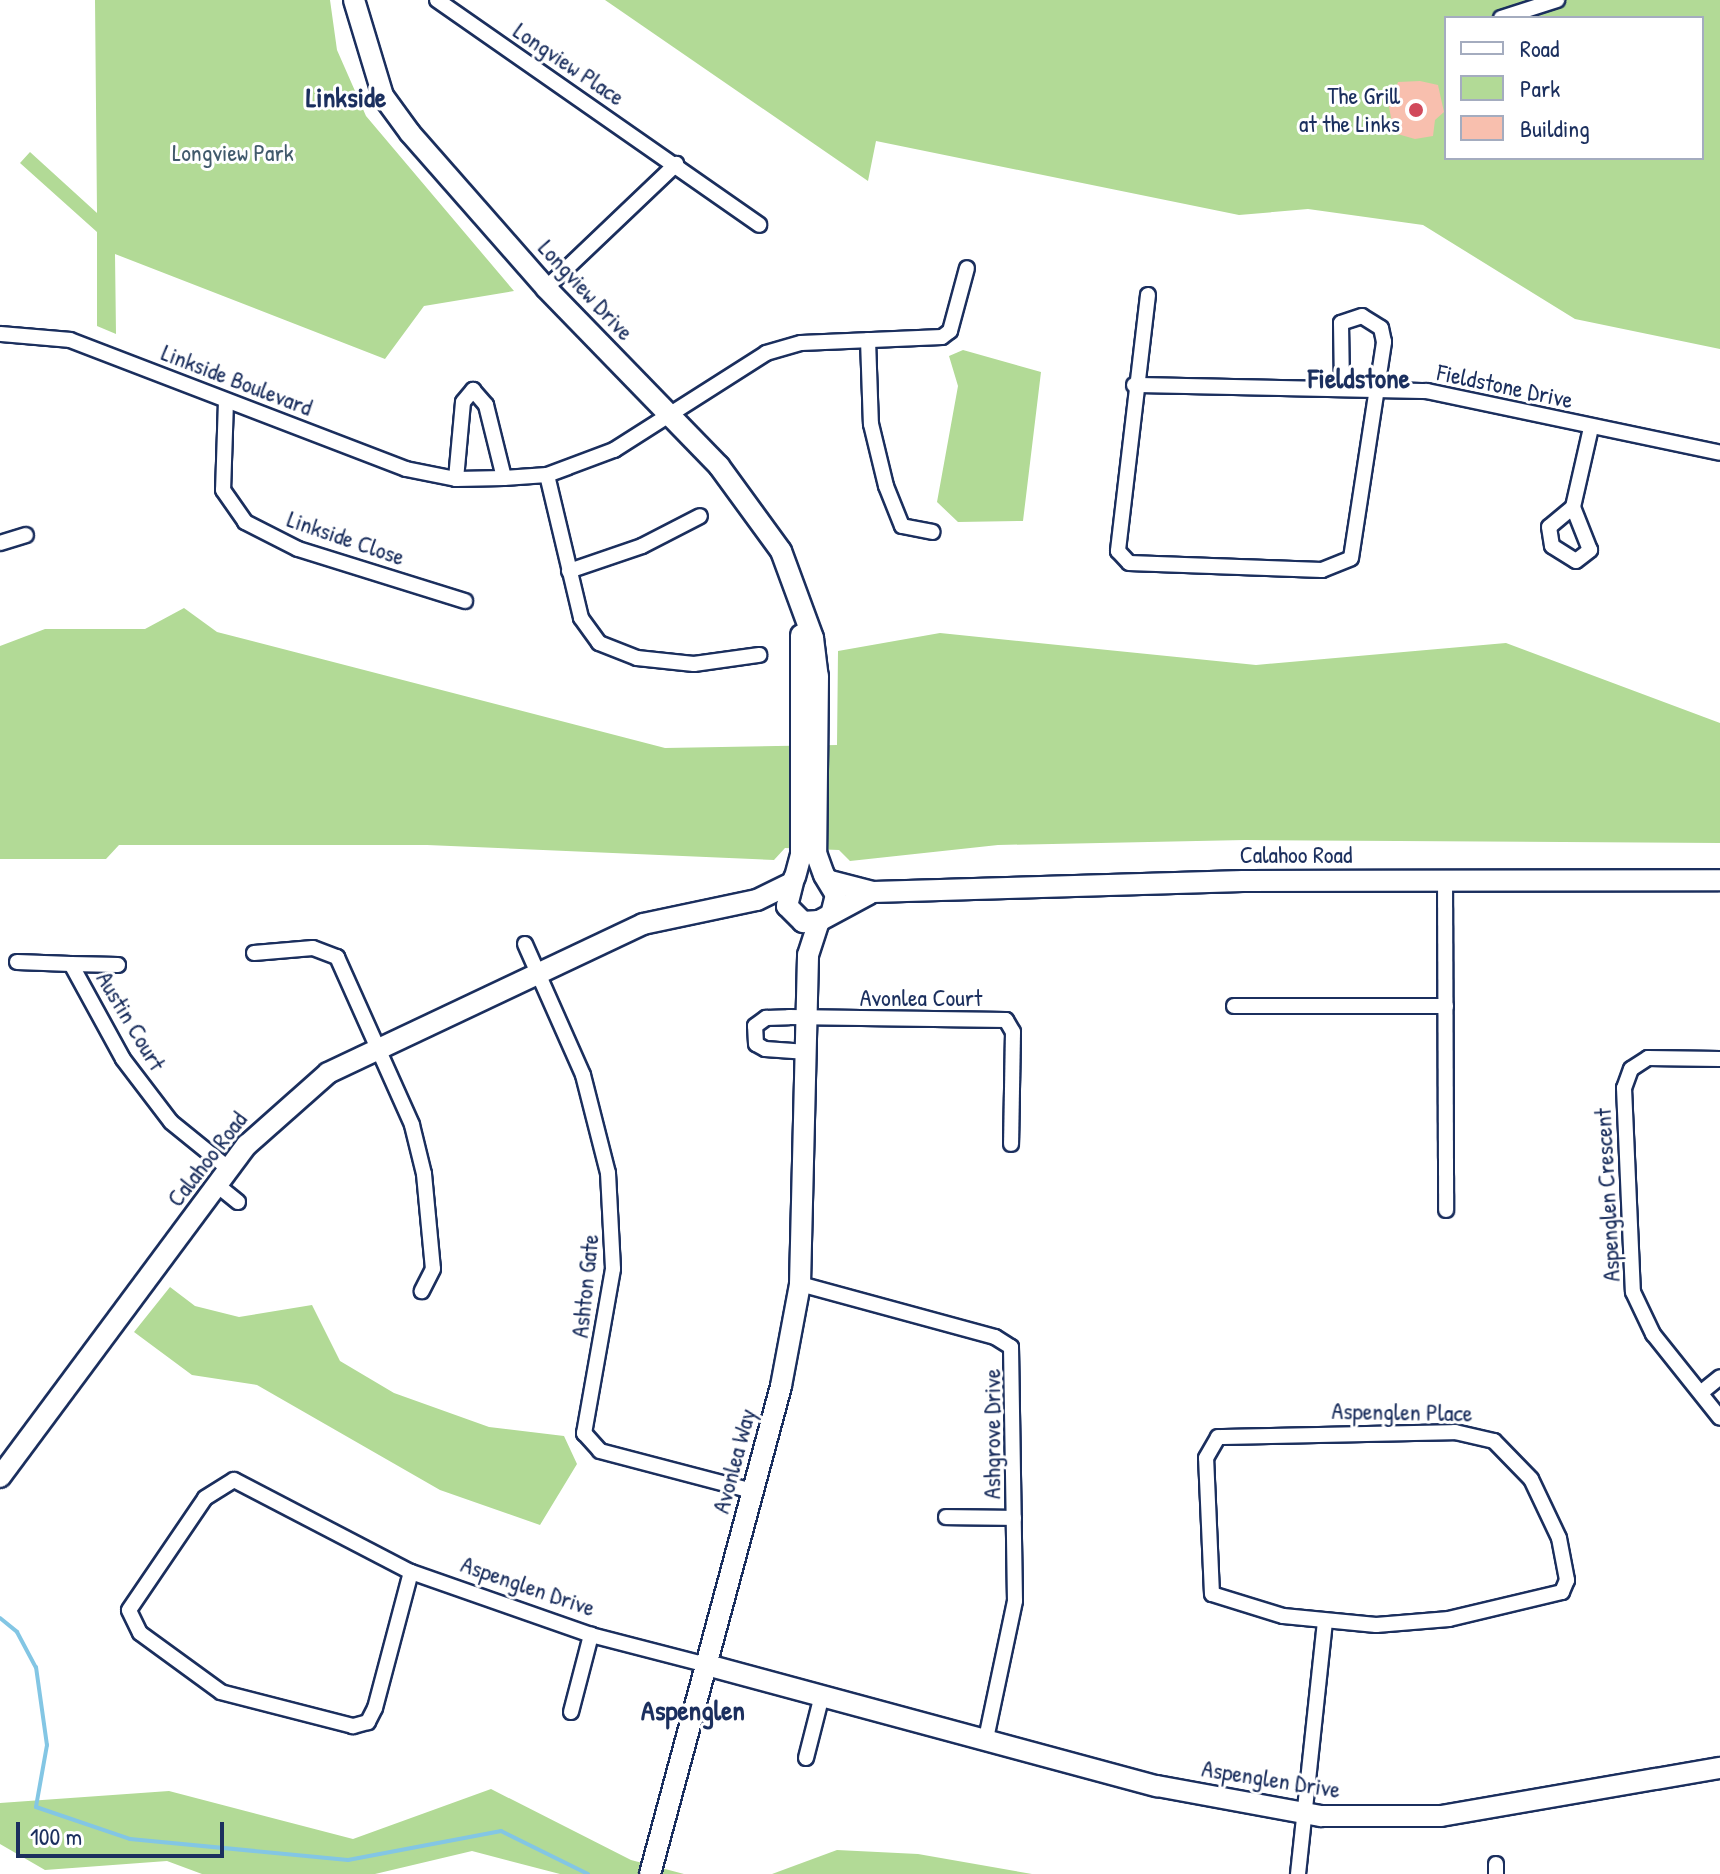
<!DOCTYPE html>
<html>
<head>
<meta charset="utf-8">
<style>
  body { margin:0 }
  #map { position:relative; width:1720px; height:1874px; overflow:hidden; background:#fff; font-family:"Patrick Hand",sans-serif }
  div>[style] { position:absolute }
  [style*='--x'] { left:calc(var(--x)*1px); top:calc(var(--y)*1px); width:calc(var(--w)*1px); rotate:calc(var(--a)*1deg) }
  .green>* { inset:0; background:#b2da96 }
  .stream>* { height:4px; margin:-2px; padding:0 2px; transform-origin:2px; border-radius:2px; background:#83c6e4 }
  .building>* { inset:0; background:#f8bfae }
  .roads { filter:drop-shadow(2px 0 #1b2f5e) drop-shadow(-2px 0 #1b2f5e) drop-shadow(0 2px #1b2f5e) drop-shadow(0 -2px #1b2f5e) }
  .street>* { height:14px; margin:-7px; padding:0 7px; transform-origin:7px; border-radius:7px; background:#fff }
  .secondary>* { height:20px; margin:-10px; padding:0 10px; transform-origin:10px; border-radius:10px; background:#fff }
  .dots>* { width:22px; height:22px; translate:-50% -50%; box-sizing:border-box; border:4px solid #fff; border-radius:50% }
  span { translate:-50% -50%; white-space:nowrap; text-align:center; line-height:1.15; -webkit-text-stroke:6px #fff; paint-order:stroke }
  .street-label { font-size:24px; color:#1b2f5e }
  .poi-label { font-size:24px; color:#1b2f5e }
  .right { translate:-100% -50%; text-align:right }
  .park-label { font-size:24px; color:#415a6c }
  .quarter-label { font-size:28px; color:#1b2f5e; font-weight:700 }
  .legend { position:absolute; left:1444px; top:16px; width:260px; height:144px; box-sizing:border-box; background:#fff; border:2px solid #a4acbf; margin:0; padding:10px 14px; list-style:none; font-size:24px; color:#1b2f5e }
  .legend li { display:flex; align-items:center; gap:16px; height:40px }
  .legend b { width:40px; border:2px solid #a4acbf }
  .scale { position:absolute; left:16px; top:1822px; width:208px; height:36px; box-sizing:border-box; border:4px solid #1b2f5e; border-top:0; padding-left:10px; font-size:24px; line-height:28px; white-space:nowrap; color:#1b2f5e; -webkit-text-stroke:6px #fff; paint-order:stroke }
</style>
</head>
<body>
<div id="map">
  <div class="green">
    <i style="clip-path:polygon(95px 0,330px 0,337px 50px,366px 116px,514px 291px,424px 306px,385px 359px,115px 254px,116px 334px,97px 326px,97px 232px,20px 163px,30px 152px,97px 213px)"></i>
    <i style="clip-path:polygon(evenodd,605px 0,1720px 0,1720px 349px,1575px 319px,1423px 225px,1308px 209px,1239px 215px,876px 141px,868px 181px,605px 0,1446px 18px,1702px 18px,1702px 158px,1446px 158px,1446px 18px)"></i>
    <i style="clip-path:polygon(963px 350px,1041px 372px,1023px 521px,958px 522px,937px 502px,958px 386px,949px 356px)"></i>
    <i style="clip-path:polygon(184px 608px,217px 632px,665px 748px,837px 745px,838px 651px,940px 633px,1256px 665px,1506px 643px,1720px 723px,1720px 843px,1245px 840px,998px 845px,850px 861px,839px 850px,785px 848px,774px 860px,427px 845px,119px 845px,106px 859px,0 859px,0 646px,45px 629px,145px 629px)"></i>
    <i style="clip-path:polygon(170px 1287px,195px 1306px,239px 1317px,312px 1305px,340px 1361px,394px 1393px,489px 1427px,564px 1436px,577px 1464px,540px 1525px,440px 1490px,257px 1385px,192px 1375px,134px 1332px)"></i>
    <i style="clip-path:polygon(491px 1789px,631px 1860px,684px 1874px,560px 1874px,472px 1851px,375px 1874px,202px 1874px,167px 1861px,45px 1870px,0 1844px,0 1803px,169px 1791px,353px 1839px)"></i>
    <i style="clip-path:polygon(837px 1850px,918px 1854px,1032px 1874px,772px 1874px)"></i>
  </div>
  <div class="stream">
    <i style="--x:0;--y:1618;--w:22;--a:39"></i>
    <i style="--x:17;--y:1632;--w:40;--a:62"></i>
    <i style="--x:36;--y:1667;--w:79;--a:82"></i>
    <i style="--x:47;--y:1745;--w:63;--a:100.1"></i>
    <i style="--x:36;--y:1807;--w:99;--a:18.8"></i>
    <i style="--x:130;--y:1839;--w:219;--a:5.5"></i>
    <i style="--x:348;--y:1860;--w:156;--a:-10.7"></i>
    <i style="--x:501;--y:1831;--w:97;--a:26.3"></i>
  </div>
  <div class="building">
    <i style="clip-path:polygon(1420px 81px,1438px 85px,1444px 112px,1435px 120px,1433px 136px,1415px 139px,1394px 133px,1389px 107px,1398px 82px)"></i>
  </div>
  <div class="roads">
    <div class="street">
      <i style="--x:437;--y:0;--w:393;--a:34.9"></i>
      <i style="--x:1501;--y:18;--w:59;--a:-17.8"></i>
      <i style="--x:546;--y:288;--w:180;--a:-43.6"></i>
      <i style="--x:1148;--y:295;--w:258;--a:96.7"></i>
      <i style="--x:1118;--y:551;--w:16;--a:47"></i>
      <i style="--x:1129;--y:563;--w:193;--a:2.1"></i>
      <i style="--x:1322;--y:570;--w:31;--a:-22"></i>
      <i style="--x:1351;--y:558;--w:219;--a:-81.3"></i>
      <i style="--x:1384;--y:342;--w:14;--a:-102"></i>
      <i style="--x:1381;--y:328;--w:22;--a:-148"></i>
      <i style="--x:1362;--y:316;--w:22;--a:162"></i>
      <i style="--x:1341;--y:323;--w:63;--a:89.1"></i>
      <i style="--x:0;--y:334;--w:70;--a:4.9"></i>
      <i style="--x:70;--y:340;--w:360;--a:21"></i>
      <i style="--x:406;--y:469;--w:51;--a:11.3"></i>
      <i style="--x:456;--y:479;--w:48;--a:-1.2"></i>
      <i style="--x:504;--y:478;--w:43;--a:-4"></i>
      <i style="--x:547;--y:475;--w:72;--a:-20.5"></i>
      <i style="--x:614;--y:450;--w:180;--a:-32.5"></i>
      <i style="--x:766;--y:353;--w:36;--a:-16"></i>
      <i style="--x:801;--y:343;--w:141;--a:-2.4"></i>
      <i style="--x:942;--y:337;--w:10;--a:-37"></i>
      <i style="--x:950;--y:331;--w:65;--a:-74.9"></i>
      <i style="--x:868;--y:340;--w:84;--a:88"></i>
      <i style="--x:871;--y:424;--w:64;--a:76.4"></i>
      <i style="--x:886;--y:486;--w:43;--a:68.2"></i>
      <i style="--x:902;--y:526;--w:31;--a:11"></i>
      <i style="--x:1134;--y:385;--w:293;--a:1.2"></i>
      <i style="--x:1427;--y:391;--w:299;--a:11.9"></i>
      <i style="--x:226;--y:401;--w:89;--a:91.9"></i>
      <i style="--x:223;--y:490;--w:39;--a:55"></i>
      <i style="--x:245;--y:522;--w:59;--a:27"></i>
      <i style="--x:298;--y:549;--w:175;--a:17.3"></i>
      <i style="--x:547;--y:475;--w:147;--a:76.6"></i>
      <i style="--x:581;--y:618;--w:31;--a:54"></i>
      <i style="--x:599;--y:643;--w:41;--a:21.5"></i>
      <i style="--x:637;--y:658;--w:57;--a:6"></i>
      <i style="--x:694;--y:664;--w:66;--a:-7.9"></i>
      <i style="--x:456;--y:479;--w:77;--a:-84.8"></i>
      <i style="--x:463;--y:402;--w:16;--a:-50"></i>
      <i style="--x:473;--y:390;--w:20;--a:49"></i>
      <i style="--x:486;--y:405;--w:75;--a:76.1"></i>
      <i style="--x:1573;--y:507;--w:31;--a:140"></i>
      <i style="--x:1549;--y:527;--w:19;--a:81"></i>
      <i style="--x:1552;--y:546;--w:28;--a:32"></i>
      <i style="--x:1576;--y:561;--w:18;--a:-38"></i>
      <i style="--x:1590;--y:550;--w:46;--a:-111.6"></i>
      <i style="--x:1573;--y:507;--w:81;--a:-77.2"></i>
      <i style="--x:0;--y:543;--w:27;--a:-17"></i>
      <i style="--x:569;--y:571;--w:77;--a:-18.9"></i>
      <i style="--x:642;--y:546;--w:65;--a:-27.3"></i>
      <i style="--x:1445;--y:880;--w:330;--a:89.8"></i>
      <i style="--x:525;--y:944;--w:143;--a:66.1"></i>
      <i style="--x:583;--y:1075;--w:101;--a:75.7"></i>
      <i style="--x:608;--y:1173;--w:96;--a:87"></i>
      <i style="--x:613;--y:1269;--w:167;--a:100"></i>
      <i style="--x:584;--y:1433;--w:24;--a:48"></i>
      <i style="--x:600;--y:1451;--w:158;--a:14.7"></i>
      <i style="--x:254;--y:953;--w:59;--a:-4.8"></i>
      <i style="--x:313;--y:948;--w:26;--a:21"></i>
      <i style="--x:337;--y:957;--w:184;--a:65.9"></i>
      <i style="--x:412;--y:1125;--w:50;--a:76.2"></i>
      <i style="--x:424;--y:1174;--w:95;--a:84.6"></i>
      <i style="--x:433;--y:1269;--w:25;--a:117"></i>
      <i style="--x:17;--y:962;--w:54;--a:2.1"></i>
      <i style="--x:71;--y:964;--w:108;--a:61.3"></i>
      <i style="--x:123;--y:1059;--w:79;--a:52.7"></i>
      <i style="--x:171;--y:1122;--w:75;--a:39"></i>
      <i style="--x:71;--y:964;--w:47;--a:1.2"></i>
      <i style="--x:1234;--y:1006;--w:212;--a:0"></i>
      <i style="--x:807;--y:1052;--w:42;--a:-175.9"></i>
      <i style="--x:765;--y:1049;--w:10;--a:-151"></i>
      <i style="--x:756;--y:1044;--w:18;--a:-93"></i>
      <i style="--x:755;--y:1026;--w:14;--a:-36"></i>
      <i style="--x:766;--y:1018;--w:23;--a:-2"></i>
      <i style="--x:789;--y:1017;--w:217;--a:0.8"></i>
      <i style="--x:1006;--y:1020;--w:14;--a:60"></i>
      <i style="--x:1013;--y:1032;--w:112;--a:91"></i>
      <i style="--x:1720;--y:1059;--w:72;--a:-179.2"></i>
      <i style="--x:1648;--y:1058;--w:20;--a:147"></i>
      <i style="--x:1631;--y:1069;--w:20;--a:110"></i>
      <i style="--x:1624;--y:1088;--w:204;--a:87.5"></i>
      <i style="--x:1633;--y:1292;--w:47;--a:64.5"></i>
      <i style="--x:1653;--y:1334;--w:107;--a:51.4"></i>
      <i style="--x:217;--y:1185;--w:27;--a:39"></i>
      <i style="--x:800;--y:1284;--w:202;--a:15.2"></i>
      <i style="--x:995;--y:1337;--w:19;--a:32"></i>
      <i style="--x:1011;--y:1347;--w:254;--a:89.1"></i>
      <i style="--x:1015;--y:1601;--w:141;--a:101.9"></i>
      <i style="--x:1703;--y:1391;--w:22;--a:-39"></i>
      <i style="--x:1455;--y:1432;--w:40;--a:13"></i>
      <i style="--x:1494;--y:1441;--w:53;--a:45.8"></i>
      <i style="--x:1531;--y:1479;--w:65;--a:64.6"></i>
      <i style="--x:1559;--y:1538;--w:43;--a:79.2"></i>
      <i style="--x:1567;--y:1580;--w:13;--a:113"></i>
      <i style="--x:1562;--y:1592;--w:116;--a:166.6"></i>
      <i style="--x:1449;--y:1619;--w:73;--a:175.3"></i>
      <i style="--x:1376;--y:1625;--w:93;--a:-174.5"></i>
      <i style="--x:1283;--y:1616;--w:74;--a:-162.8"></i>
      <i style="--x:1212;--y:1594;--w:136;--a:-92.5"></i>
      <i style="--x:1206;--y:1458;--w:24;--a:-60"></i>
      <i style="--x:1218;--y:1437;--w:237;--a:-1.2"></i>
      <i style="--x:946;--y:1517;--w:68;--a:0.8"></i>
      <i style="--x:411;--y:1572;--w:141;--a:104.8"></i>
      <i style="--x:375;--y:1708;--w:16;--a:117"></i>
      <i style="--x:368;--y:1722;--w:16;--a:165"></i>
      <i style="--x:353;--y:1726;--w:136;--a:-165.6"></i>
      <i style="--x:221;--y:1692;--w:100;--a:-143.9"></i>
      <i style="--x:140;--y:1633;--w:25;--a:-116"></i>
      <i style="--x:129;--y:1610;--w:135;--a:-55.8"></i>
      <i style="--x:205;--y:1498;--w:34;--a:-32"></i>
      <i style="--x:234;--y:1480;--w:199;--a:27.5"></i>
      <i style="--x:411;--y:1572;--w:191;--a:19.3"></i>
      <i style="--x:591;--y:1635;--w:120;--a:14.5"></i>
      <i style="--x:571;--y:1712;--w:80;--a:-75.4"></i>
      <i style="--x:806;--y:1758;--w:65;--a:-75.7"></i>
      <i style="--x:1496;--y:1864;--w:10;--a:90"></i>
      <i style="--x:1298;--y:1874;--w:252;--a:-83.9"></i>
    </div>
    <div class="secondary">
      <i style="--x:354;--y:0;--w:100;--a:73.2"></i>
      <i style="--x:383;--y:96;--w:46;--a:53.9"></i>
      <i style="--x:410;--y:133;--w:206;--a:48.7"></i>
      <i style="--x:546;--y:288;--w:248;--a:45.8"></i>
      <i style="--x:719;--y:466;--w:105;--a:53.9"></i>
      <i style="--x:781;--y:551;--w:93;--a:69.8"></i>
      <i style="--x:813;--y:638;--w:38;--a:83"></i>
      <i style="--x:818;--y:676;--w:177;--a:90.6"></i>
      <i style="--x:816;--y:853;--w:23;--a:70"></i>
      <i style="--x:824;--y:875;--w:23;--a:59"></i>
      <i style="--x:836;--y:895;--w:16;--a:104"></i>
      <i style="--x:795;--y:877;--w:24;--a:-75"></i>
      <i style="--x:801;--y:854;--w:219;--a:-90"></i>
      <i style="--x:794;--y:878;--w:29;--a:104"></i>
      <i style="--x:787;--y:906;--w:23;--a:45"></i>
      <i style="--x:803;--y:922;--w:16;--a:-4"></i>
      <i style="--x:819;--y:921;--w:57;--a:-28.4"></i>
      <i style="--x:830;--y:881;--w:44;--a:14.3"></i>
      <i style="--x:873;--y:892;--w:370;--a:-1.7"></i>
      <i style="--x:1243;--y:881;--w:477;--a:-0.1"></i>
      <i style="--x:0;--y:1477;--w:414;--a:-53.4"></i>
      <i style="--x:247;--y:1145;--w:108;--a:-41.6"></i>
      <i style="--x:328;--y:1073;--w:348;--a:-25.3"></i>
      <i style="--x:643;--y:924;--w:116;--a:-11.9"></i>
      <i style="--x:757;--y:900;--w:34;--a:-26"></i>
      <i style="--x:707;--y:1665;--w:466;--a:15.1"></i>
      <i style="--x:1157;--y:1786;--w:167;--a:10.4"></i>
      <i style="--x:1321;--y:1816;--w:120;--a:0"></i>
      <i style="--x:1441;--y:1816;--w:283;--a:-9.8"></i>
      <i style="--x:650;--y:1874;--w:505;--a:-74.97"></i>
      <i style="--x:781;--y:1386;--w:104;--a:-79.4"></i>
      <i style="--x:800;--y:1284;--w:329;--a:-88.6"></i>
      <i style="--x:808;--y:955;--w:36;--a:-72"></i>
    </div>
  </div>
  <div class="dots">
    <i style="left:1416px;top:110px;background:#d1495b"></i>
  </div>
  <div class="street-label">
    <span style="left:569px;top:64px;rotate:34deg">Longview Place</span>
    <span style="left:586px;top:290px;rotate:47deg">Longview Drive</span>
    <span style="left:237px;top:380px;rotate:21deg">Linkside Boulevard</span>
    <span style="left:1505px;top:386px;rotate:12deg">Fieldstone Drive</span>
    <span style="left:346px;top:538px;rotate:19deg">Linkside Close</span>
    <span style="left:1296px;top:855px">Calahoo Road</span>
    <span style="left:921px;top:998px">Avonlea Court</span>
    <span style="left:131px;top:1021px;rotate:59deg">Austin Court</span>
    <span style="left:207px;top:1159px;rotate:-52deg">Calahoo Road</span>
    <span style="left:1607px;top:1195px;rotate:-93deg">Aspenglen Crescent</span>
    <span style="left:585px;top:1286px;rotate:-84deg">Ashton Gate</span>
    <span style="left:1402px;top:1412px;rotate:1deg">Aspenglen Place</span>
    <span style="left:992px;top:1434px;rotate:-90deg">Ashgrove Drive</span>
    <span style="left:734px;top:1461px;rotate:-75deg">Avonlea Way</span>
    <span style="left:528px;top:1586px;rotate:19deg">Aspenglen Drive</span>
    <span style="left:1271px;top:1779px;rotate:9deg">Aspenglen Drive</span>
  </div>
  <div class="poi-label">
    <span class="right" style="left:1400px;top:110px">The Grill<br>at the Links</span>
  </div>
  <div class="park-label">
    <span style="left:233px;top:153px">Longview Park</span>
  </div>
  <div class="quarter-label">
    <span style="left:346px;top:97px">Linkside</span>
    <span style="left:1359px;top:378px">Fieldstone</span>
    <span style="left:693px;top:1710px">Aspenglen</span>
  </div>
  <ul class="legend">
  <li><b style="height:10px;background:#fff"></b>Road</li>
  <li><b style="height:22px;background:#b2da96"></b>Park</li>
  <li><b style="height:22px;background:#f8bfae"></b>Building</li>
  </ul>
  <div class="scale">100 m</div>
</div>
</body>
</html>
